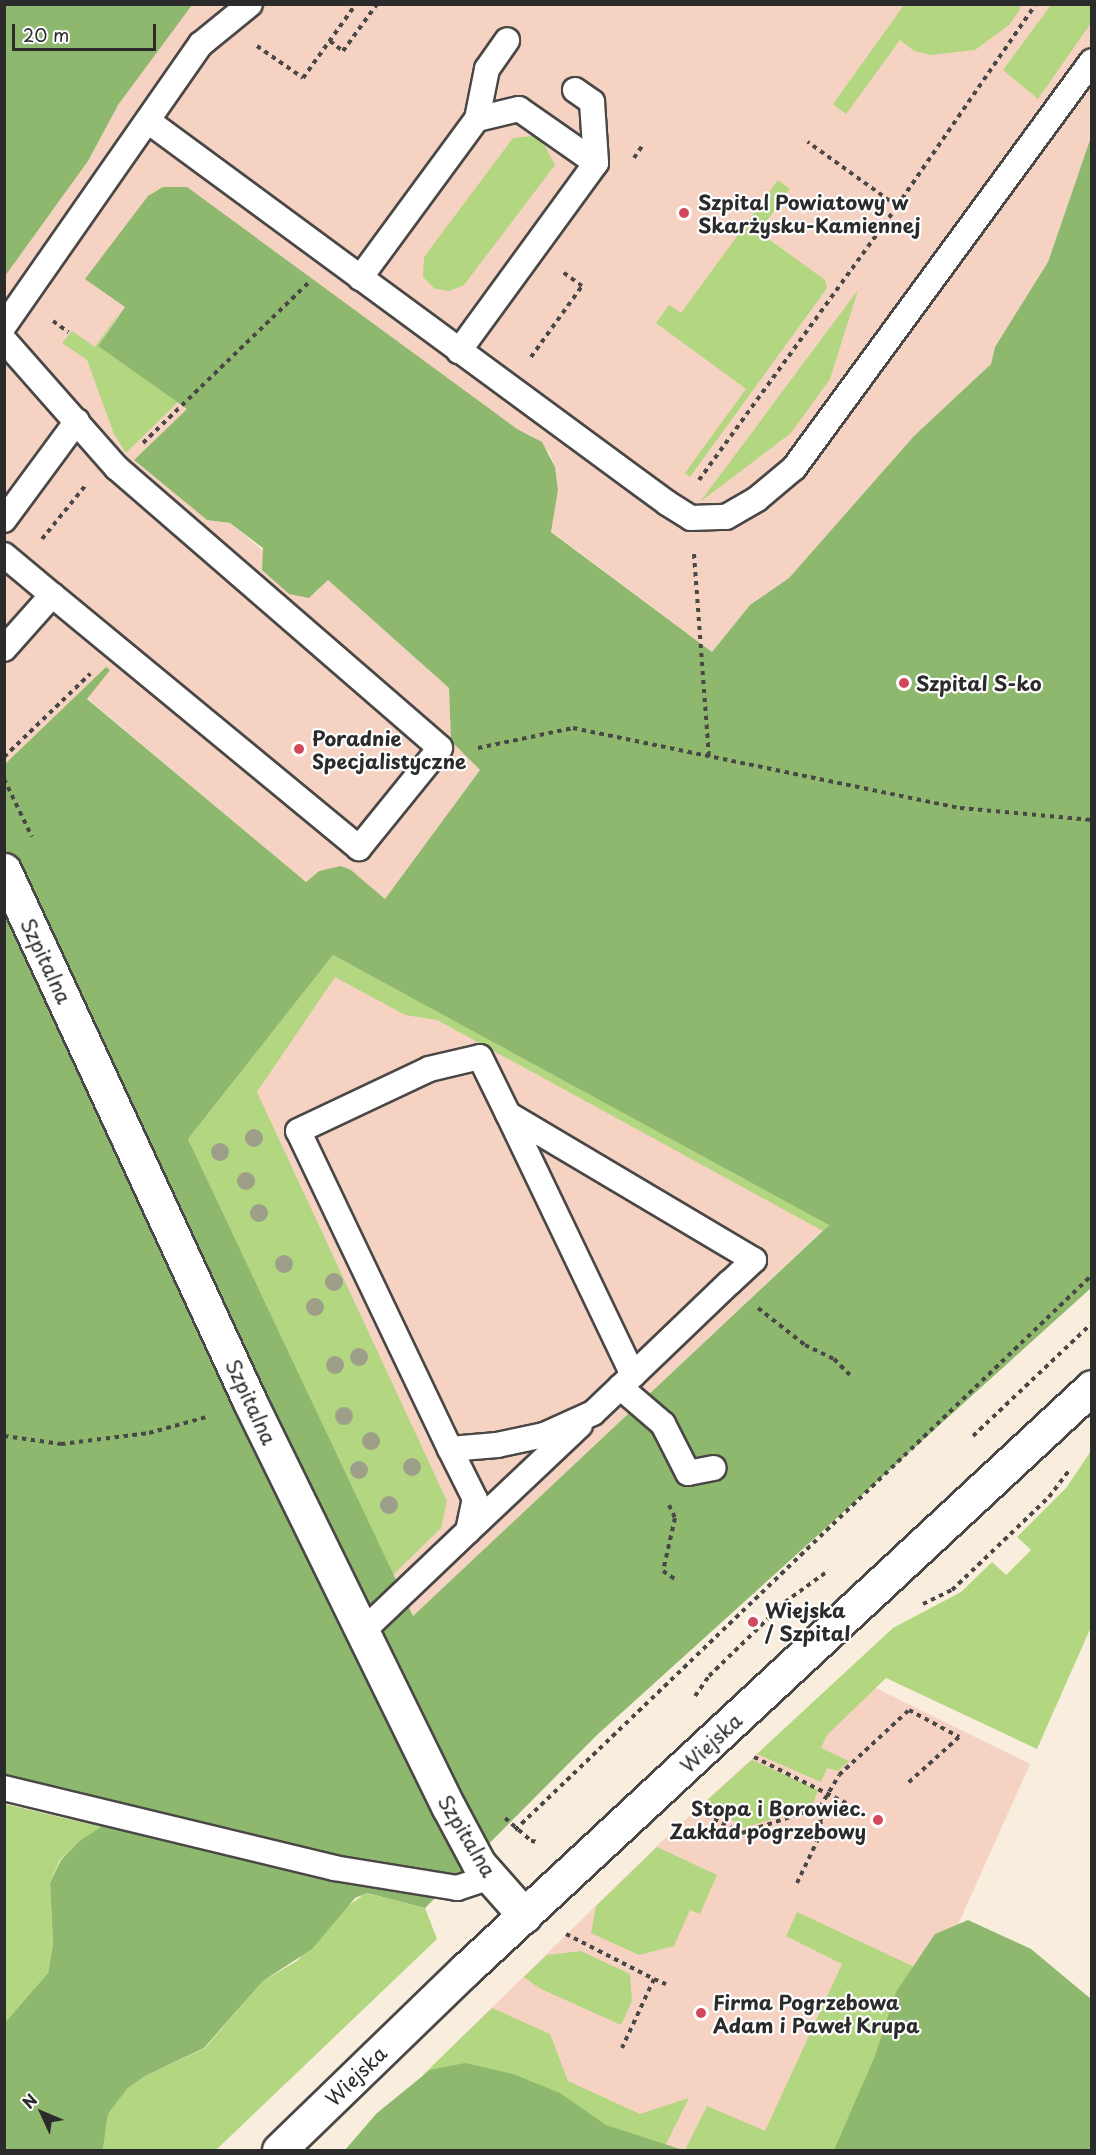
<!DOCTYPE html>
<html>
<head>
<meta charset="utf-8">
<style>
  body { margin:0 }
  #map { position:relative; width:1096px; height:2155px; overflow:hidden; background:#f9edde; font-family:"Playpen Sans",sans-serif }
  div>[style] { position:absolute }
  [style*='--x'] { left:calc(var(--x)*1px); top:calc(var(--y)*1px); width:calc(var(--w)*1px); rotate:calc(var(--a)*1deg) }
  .built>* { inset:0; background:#f6d2c3 }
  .green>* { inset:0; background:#b3d780 }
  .forest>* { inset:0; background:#8eb86e }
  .path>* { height:4px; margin-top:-2px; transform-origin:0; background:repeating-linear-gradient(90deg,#4a4846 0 4.5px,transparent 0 9px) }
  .roads { filter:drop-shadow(2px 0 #4a4846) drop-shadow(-2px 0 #4a4846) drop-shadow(0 2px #4a4846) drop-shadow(0 -2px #4a4846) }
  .lane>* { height:24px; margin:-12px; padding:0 12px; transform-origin:12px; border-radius:12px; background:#fff }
  .street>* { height:33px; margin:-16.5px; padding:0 16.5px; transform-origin:16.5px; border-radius:16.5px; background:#fff }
  .secondary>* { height:33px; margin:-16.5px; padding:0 16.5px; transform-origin:16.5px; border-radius:16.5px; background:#fff }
  .trees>* { width:18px; height:18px; margin:-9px; border-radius:50%; background:#9e9f89 }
  .dots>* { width:16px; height:16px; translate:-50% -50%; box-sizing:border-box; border:3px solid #fff; border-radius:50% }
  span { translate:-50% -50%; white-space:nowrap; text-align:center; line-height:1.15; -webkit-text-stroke:4.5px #fff; paint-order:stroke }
  .poi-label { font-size:20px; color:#2b2b2b; font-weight:700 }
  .left { translate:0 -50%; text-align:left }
  .right { translate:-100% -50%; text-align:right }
  .street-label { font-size:20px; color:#2b2b2b }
  .frame { position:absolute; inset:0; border:6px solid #2b2b2b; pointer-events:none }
  .north { position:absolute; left:12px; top:2083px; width:60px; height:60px; -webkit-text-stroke:4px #fff; paint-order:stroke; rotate:314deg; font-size:16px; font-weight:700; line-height:24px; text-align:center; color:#2b2b2b }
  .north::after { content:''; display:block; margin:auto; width:21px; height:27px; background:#2b2b2b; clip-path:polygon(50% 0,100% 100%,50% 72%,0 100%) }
  .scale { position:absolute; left:12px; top:24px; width:144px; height:27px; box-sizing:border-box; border:3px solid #2b2b2b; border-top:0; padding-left:8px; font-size:18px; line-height:21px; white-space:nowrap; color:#2b2b2b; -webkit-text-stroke:4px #fff; paint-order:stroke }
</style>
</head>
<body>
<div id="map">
  <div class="built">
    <i style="clip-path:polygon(5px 5px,1091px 5px,1091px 137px,1048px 262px,995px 347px,991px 364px,914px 436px,789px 578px,750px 605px,712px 652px,551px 531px,558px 490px,555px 467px,549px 452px,531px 435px,125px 307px,98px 346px,187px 409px,134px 460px,207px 520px,230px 523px,315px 594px,327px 579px,449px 688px,451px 741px,480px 770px,385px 899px,351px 870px,319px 870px,306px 882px,87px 698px,109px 670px,106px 667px,5px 764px)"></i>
    <i style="clip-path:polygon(333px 955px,829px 1224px,413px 1616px,188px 1139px)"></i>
    <i style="clip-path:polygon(845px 1673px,1030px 1764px,857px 2150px,588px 2150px,423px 2075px,659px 1844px)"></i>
  </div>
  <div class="green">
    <i style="clip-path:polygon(1016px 4px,1021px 8px,1009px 25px,975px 50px,930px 55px,914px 51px,900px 40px,846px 114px,833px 104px,904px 5px)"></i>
    <i style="clip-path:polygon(1051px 5px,1091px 5px,1091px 23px,1038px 99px,1003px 70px)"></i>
    <i style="clip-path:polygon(532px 136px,544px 144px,555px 165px,464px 285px,449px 291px,435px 289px,423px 277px,424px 257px,513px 138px)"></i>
    <i style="clip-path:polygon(778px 180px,790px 189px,759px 232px,825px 280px,827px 288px,690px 477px,685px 473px,746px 389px,656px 323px,669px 305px,681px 313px)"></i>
    <i style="clip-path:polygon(858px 290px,830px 379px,791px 433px,700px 502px)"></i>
    <i style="clip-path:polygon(122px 308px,98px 346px,178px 402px,126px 453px,114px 434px,87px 360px,62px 343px,72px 331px,95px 347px)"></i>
    <i style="clip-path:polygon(333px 955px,829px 1224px,823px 1231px,437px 1020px,405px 1015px,335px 977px,257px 1092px,447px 1501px,441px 1528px,393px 1575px,188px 1139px)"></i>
    <i style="clip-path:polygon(1091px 1451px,1091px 1627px,1037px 1749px,886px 1678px,827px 1735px,821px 1748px,849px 1761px,838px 1771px,827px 1768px,821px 1782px,757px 1754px,893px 1628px,961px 1592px,992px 1562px,1006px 1575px,1031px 1550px,1017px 1537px,1066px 1488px)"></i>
    <i style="clip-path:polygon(752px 1760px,818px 1790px,812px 1806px,744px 1828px,705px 1802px)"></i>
    <i style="clip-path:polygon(5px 1804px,102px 1827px,79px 1841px,60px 1860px,50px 1883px,53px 1944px,48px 1973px,5px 2024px)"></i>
    <i style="clip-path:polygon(657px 1847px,717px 1875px,700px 1914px,690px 1910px,674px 1946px,639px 1955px,591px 1933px,596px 1906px)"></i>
    <i style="clip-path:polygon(366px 1893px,425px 1908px,437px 1939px,216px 2150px,103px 2150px,108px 2114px,128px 2088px,145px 2076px,205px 2048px,263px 1981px,297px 1961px,343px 1909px)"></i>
    <i style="clip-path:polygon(797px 1912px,936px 1977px,857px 2150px,685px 2150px,707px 2106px,765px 2131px,842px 1964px,786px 1936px)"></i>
    <i style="clip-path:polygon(581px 1951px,630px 1974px,632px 2001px,621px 2025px,539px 1988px,524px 1977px,547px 1955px)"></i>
    <i style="clip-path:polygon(492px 2008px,550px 2034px,568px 2081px,640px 2114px,689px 2098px,663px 2150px,588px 2150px,423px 2075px)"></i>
  </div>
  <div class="forest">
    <i style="clip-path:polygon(5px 4px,192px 5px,118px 105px,88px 161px,5px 276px)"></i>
    <i style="clip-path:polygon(evenodd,1091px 137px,1091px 1288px,597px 1735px,425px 1908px,367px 1893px,355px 1898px,312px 1949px,263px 1981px,204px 2048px,145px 2076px,128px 2088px,108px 2114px,103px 2150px,5px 2150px,4px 2024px,48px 1973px,53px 1944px,50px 1883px,61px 1860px,79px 1841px,101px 1827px,5px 1802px,5px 764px,106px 667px,110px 670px,87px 699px,306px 882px,319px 871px,341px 866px,351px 870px,385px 899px,480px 770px,451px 741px,449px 688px,328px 580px,309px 598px,289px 594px,262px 570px,263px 548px,230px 523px,207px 520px,134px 460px,187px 409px,98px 346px,125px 307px,85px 279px,148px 196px,163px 187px,187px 187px,517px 429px,542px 442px,555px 467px,558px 490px,551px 532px,712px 652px,750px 605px,789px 578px,914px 436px,991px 364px,995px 347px,1048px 262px,1091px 137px,333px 955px,829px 1225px,413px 1616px,188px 1139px,333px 955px)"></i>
    <i style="clip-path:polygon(968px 1920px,1031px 1949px,1091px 1999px,1091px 2150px,834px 2150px,875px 2056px,896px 1992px,935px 1934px)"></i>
    <i style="clip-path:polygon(465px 2063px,513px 2074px,560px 2093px,606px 2125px,683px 2150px,345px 2150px,377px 2113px,430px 2070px)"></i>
  </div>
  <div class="path">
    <i style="--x:330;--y:41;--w:16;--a:38"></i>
    <i style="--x:343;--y:51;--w:58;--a:-54.1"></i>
    <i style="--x:257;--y:46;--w:56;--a:34.8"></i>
    <i style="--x:303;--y:78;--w:91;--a:-54.4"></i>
    <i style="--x:634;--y:158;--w:14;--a:-56"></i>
    <i style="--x:897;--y:206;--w:245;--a:-55.5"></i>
    <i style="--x:53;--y:321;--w:19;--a:36"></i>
    <i style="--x:531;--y:357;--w:87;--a:-54.3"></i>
    <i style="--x:582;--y:286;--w:24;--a:-144"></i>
    <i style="--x:143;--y:443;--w:230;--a:-44.1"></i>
    <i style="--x:699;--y:480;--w:338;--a:-54.1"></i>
    <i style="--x:897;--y:206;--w:110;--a:-144.3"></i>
    <i style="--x:42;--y:539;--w:68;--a:-50.9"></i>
    <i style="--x:694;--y:554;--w:203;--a:85.8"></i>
    <i style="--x:478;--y:748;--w:97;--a:-11.9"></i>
    <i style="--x:573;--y:728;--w:395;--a:11.7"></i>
    <i style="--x:960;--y:808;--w:133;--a:5.2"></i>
    <i style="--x:4;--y:757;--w:120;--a:-44"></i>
    <i style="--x:4;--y:779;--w:64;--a:64.2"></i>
    <i style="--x:758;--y:1308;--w:60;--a:38.2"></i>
    <i style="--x:805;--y:1345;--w:32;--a:26"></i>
    <i style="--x:834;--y:1359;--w:24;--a:45"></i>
    <i style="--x:4;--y:1436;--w:58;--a:8"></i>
    <i style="--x:61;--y:1444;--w:89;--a:-7.1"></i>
    <i style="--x:149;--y:1433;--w:63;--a:-15.6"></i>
    <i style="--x:973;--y:1436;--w:164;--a:-43.5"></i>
    <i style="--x:669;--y:1505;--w:14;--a:65"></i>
    <i style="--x:675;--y:1518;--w:54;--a:102.8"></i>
    <i style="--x:663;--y:1571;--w:14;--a:34"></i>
    <i style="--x:923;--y:1604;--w:32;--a:-26"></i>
    <i style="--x:952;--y:1590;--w:134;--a:-43.8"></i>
    <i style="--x:1049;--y:1497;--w:34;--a:-53"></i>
    <i style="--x:695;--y:1696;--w:24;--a:-55"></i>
    <i style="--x:709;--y:1676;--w:106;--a:-44.2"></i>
    <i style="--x:785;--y:1602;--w:54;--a:-36"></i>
    <i style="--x:754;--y:1757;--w:103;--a:26.6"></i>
    <i style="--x:698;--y:1811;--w:49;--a:26.6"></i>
    <i style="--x:742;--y:1833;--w:82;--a:-18.4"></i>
    <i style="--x:820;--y:1807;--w:37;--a:-59"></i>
    <i style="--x:839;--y:1775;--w:96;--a:-42.9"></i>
    <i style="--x:909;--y:1710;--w:57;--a:28.4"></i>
    <i style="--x:959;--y:1737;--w:69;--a:138"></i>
    <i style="--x:505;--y:1818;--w:35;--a:41"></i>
    <i style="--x:531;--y:1841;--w:9;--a:6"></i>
    <i style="--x:515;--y:1830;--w:801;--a:-43.89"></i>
    <i style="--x:797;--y:1883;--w:55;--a:-64.4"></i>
    <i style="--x:821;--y:1833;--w:26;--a:-92"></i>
    <i style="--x:566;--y:1934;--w:99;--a:27.1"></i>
    <i style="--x:654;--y:1979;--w:76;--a:114.9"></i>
    <i style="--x:654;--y:1979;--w:13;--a:23"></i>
  </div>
  <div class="roads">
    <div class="lane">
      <i style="--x:575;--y:90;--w:21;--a:35"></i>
      <i style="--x:592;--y:102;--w:61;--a:86.2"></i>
      <i style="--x:477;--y:119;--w:51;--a:-78.7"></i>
      <i style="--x:487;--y:69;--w:35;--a:-55"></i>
      <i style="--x:148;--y:121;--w:644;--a:36.35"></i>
      <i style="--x:667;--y:503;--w:28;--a:32"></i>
      <i style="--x:691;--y:518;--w:35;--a:-2"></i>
      <i style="--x:726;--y:517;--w:36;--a:-30"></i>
      <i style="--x:757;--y:499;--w:48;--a:-40"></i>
      <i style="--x:794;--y:468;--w:504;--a:-53.79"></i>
      <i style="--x:360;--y:278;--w:197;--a:-53.7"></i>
      <i style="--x:477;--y:119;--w:43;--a:-13.4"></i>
      <i style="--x:519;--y:109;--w:94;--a:35"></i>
      <i style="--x:596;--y:163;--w:233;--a:126.1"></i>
      <i style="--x:4;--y:326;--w:344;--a:-55.1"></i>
      <i style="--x:201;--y:44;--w:63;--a:-39.2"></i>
      <i style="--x:4;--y:340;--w:171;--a:48.6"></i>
      <i style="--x:117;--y:468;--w:427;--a:40.9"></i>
      <i style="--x:440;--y:748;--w:129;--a:129"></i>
      <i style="--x:359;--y:848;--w:398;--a:-140.5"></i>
      <i style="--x:52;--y:595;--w:72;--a:131.6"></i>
      <i style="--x:4;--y:520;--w:123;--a:-53.6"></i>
      <i style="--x:4;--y:555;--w:62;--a:39.8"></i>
      <i style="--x:508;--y:1114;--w:286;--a:30.7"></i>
      <i style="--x:754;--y:1260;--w:33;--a:137"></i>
      <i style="--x:730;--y:1282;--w:134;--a:136.2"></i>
      <i style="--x:633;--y:1375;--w:55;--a:136.5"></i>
      <i style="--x:593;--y:1413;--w:54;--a:155.8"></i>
      <i style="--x:544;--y:1435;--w:48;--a:168"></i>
      <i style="--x:497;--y:1445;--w:47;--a:175.1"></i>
      <i style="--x:450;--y:1449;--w:352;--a:-115.5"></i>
      <i style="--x:298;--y:1131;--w:145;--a:-25.3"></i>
      <i style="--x:429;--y:1069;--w:52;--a:-13.2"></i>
      <i style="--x:480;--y:1057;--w:64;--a:63.8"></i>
      <i style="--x:508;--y:1114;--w:289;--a:64.4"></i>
      <i style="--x:620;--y:1387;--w:57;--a:40.7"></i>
      <i style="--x:663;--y:1424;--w:55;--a:63"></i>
      <i style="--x:688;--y:1473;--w:26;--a:-11"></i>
      <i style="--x:468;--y:1531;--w:154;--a:-43.4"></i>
      <i style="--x:362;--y:1632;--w:146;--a:-43.6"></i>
      <i style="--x:468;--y:1531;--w:33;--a:-78"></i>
      <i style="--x:475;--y:1499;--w:56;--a:-116.6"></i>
      <i style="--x:4;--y:1788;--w:340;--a:13.6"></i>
      <i style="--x:334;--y:1868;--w:125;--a:9.2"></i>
      <i style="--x:457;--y:1888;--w:35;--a:-18"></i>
    </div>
    <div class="street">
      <i style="--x:4;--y:870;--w:586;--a:65.18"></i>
      <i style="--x:250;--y:1402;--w:450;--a:63.9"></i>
      <i style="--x:448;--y:1806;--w:66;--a:61.9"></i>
      <i style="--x:479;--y:1864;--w:69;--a:48.5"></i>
    </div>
    <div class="secondary">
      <i style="--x:279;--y:2150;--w:259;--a:-44.1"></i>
      <i style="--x:465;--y:1970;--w:856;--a:-42.92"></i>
    </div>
  </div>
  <div class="trees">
    <i style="left:254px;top:1138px"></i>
    <i style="left:220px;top:1152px"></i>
    <i style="left:246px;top:1181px"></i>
    <i style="left:259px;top:1213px"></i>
    <i style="left:284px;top:1264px"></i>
    <i style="left:334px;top:1282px"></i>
    <i style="left:315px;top:1307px"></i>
    <i style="left:359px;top:1357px"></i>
    <i style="left:335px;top:1365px"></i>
    <i style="left:344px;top:1416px"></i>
    <i style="left:371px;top:1441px"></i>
    <i style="left:412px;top:1467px"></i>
    <i style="left:359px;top:1470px"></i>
    <i style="left:389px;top:1505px"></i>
  </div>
  <div class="dots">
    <i style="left:684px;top:213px;background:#d1495b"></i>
    <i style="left:904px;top:683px;background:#d1495b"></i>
    <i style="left:299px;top:749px;background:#d1495b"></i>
    <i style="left:753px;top:1622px;background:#d1495b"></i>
    <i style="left:878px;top:1820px;background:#d1495b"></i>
    <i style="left:701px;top:2013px;background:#d1495b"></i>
  </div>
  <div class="poi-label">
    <span class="left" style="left:698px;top:214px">Szpital Powiatowy w<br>Skarżysku-Kamiennej</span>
    <span class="left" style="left:916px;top:683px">Szpital S-ko</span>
    <span class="left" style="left:312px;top:750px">Poradnie<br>Specjalistyczne</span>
    <span class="left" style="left:765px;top:1622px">Wiejska<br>/ Szpital</span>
    <span class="right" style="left:866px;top:1820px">Stopa i Borowiec.<br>Zakład pogrzebowy</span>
    <span class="left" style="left:713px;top:2014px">Firma Pogrzebowa<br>Adam i Paweł Krupa</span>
  </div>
  <div class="street-label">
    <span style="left:46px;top:961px;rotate:65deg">Szpitalna</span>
    <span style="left:251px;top:1402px;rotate:65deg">Szpitalna</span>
    <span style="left:711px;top:1743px;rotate:-43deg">Wiejska</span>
    <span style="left:467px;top:1836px;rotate:59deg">Szpitalna</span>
    <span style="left:356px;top:2076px;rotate:-44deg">Wiejska</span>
  </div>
  <div class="frame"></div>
  <div class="north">N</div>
  <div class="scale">20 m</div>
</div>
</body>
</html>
